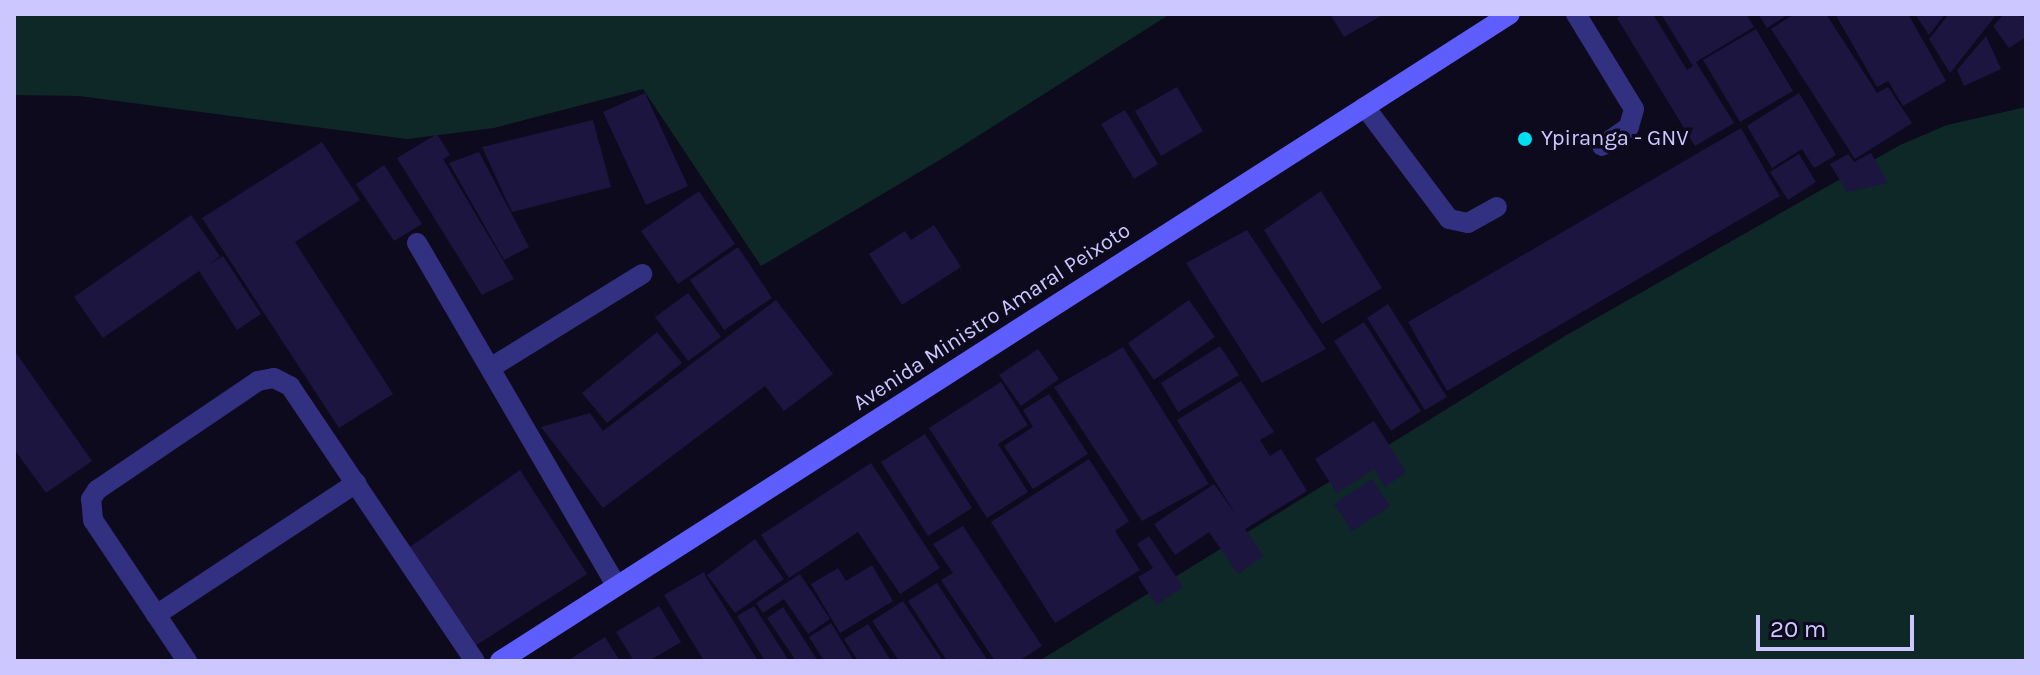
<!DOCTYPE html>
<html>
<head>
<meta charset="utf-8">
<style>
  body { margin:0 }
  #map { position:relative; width:2040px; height:675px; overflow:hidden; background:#0d0a1e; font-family:Karla,sans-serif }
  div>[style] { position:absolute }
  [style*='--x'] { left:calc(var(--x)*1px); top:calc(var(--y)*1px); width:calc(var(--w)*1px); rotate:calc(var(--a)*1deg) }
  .green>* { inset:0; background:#0d2827 }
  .building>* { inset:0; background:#1c1540 }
  .service>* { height:20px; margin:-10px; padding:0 10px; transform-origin:10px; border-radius:10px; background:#323181 }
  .secondary>* { height:20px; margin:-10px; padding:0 10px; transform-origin:10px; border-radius:10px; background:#5e5eff }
  .dots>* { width:22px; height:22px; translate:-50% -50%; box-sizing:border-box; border:4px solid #0d0a1e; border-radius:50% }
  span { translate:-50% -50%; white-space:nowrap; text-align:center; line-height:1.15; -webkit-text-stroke:7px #0d0a1e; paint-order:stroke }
  .poi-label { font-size:22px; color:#ccc7ff }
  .left { translate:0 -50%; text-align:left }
  .street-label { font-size:22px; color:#ccc7ff }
  .frame { position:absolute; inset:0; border:16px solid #ccc7ff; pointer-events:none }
  .scale { position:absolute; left:1756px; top:615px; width:158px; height:36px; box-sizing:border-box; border:4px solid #ccc7ff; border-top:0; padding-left:10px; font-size:24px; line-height:28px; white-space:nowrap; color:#ccc7ff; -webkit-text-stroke:6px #0d0a1e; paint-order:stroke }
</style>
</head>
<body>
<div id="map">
  <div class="green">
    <i style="clip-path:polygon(14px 14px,1170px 14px,943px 158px,761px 266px,643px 89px,494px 128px,407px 139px,79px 96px,14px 95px)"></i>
    <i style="clip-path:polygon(2026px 107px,2026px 661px,1039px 661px,1565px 336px,1900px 145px,1947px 125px)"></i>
  </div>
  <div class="building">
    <i style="clip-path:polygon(1330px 14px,1379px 14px,1381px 16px,1344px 37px)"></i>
    <i style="clip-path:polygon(1623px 14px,1653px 14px,1687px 70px,1693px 66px,1661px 14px,1746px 14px,1754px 27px,1696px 62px,1734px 123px,1695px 146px,1617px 18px)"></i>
    <i style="clip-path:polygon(1758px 14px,1789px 14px,1767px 28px)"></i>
    <i style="clip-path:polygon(1794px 14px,1826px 14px,1877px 93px,1888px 87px,1912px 123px,1855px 159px,1771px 29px)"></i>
    <i style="clip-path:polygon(1835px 14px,1908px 14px,1946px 81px,1903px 106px,1888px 81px,1877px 87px)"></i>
    <i style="clip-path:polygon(1915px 14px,1945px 14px,1929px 35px)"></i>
    <i style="clip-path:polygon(1949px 14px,1997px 14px,1950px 73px,1929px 39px)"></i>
    <i style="clip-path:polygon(2004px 14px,2026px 17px,2026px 37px,2009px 48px,1993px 26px)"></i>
    <i style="clip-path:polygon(1756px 29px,1793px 91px,1740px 122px,1703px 60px)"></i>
    <i style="clip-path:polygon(1986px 36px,2001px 69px,1964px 86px,1957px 70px)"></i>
    <i style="clip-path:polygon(1177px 87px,1203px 131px,1161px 156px,1135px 111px)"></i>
    <i style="clip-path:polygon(645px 93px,688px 186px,646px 205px,603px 112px)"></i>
    <i style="clip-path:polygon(1799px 93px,1836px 155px,1814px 168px,1802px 149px,1772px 168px,1747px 126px)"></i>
    <i style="clip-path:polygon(1125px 110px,1158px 164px,1134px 179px,1101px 124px)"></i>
    <i style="clip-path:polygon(593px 120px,611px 187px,512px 212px,482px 147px)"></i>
    <i style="clip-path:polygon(1741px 128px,1780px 196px,1447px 391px,1408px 322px)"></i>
    <i style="clip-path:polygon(437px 134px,450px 155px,443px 159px,514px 279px,482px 295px,397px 158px)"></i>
    <i style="clip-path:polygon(322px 142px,360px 200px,295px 242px,393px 394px,339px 428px,202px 218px)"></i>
    <i style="clip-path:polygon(479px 152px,529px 247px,504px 260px,449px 163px)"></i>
    <i style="clip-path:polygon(1871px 153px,1888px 183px,1847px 192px,1830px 164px,1848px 154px,1854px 162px)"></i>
    <i style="clip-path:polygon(1799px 154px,1816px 182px,1788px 200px,1770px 172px)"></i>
    <i style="clip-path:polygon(384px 165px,422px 224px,394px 241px,356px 184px)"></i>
    <i style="clip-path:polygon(699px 191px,735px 244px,678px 284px,641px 231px)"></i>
    <i style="clip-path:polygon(1321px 191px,1382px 288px,1322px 324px,1264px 230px)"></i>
    <i style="clip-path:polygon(191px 215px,220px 256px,210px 264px,223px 256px,261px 314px,237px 330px,199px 271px,103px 338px,74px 297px)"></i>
    <i style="clip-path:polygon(934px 225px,961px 267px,902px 305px,869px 254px,905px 231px,911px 240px)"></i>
    <i style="clip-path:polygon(1247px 230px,1326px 349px,1262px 383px,1186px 263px)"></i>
    <i style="clip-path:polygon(738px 247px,772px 298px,724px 330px,690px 280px)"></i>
    <i style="clip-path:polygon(688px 293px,721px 337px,688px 361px,655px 317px)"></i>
    <i style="clip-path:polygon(776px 300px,833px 374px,784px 411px,765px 386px,603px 508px,541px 427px,590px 413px,603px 431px)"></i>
    <i style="clip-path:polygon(1189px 300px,1215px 337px,1154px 380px,1128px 343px)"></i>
    <i style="clip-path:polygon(1388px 304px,1447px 397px,1425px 410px,1367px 318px)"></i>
    <i style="clip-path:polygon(1364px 322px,1421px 411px,1391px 431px,1334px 341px)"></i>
    <i style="clip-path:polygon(657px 332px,682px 363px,607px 423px,582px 393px)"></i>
    <i style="clip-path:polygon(1220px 346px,1239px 375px,1178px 412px,1161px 383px)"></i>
    <i style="clip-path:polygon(1123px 347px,1209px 484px,1142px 521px,1054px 387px)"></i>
    <i style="clip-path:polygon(1038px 349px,1059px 379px,1021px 406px,999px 375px)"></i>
    <i style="clip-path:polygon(14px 350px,92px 461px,46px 493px,14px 449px)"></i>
    <i style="clip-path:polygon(1241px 381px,1274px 432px,1260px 440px,1270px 456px,1281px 449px,1307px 491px,1245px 529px,1264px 556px,1238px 574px,1209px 532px,1175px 555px,1154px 524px,1214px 484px,1235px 513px,1177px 420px)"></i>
    <i style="clip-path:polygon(1001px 382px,1028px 425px,998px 444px,1028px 492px,987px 518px,929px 428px)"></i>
    <i style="clip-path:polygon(1049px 394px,1088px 454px,1033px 489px,1004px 446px,1033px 427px,1023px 410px)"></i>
    <i style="clip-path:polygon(1374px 421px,1406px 472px,1385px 487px,1374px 469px,1337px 493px,1315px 459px)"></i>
    <i style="clip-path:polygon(925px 434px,972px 508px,928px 536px,881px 462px)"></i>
    <i style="clip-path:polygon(1089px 459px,1129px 521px,1115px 531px,1140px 570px,1055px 623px,991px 522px)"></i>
    <i style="clip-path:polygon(871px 463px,940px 568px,900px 594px,858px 532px,789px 578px,761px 535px)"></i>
    <i style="clip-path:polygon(520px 470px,587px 574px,472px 648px,407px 549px)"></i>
    <i style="clip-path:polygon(1372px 479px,1390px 506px,1352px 531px,1334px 504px)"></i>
    <i style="clip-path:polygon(963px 526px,1042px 646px,1019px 661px,995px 661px,941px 580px,953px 573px,933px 544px)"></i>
    <i style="clip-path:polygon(1149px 536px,1183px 587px,1156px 605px,1138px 577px,1153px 568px,1137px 544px)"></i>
    <i style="clip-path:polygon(755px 539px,784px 579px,735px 613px,707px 575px)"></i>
    <i style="clip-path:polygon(872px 565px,893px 601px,840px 633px,811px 584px,838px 568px,846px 581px)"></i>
    <i style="clip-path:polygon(704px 572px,706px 577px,758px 661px,704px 661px,664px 595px)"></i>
    <i style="clip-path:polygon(800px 574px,830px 619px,808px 634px,784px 599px,763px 613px,756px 603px)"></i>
    <i style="clip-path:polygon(937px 583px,988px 661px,947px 661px,908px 601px)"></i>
    <i style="clip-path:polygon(903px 601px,943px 661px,899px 661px,872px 621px)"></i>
    <i style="clip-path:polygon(659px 606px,681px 642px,649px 661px,634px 661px,616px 632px)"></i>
    <i style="clip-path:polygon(754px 606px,789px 661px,765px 661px,737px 616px)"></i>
    <i style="clip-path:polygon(783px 607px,818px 661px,796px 661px,767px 618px)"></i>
    <i style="clip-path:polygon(831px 623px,854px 661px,824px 661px,809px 637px)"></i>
    <i style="clip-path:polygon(868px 624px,891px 661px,858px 661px,844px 639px)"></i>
    <i style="clip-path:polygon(605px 637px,620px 661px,567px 661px)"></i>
  </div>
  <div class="service">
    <i style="--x:1576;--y:14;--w:111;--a:58.6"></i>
    <i style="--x:1634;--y:109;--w:19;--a:106"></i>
    <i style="--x:1629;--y:127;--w:33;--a:145"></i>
    <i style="--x:1365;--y:107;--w:140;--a:53.1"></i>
    <i style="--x:1449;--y:219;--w:19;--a:12"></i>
    <i style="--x:1468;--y:223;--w:33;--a:-29"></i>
    <i style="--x:417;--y:243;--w:397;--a:59.8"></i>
    <i style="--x:490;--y:368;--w:179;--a:-31.7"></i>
    <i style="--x:156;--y:615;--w:240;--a:-33.4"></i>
    <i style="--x:187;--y:661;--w:169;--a:-123.7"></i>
    <i style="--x:93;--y:520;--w:21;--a:-95"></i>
    <i style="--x:91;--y:499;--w:11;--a:-56"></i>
    <i style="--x:97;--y:490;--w:194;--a:-34.1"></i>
    <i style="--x:258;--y:381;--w:16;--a:-11"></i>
    <i style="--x:274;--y:378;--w:18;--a:27"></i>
    <i style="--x:290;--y:386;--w:331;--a:56.1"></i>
  </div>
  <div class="secondary">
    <i style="--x:500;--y:661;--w:1199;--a:-32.64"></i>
  </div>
  <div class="dots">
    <i style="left:1525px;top:139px;background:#00dff2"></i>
  </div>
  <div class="poi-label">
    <span class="left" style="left:1541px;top:139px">Ypiranga - GNV</span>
  </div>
  <div class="street-label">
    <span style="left:992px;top:317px;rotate:-33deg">Avenida Ministro Amaral Peixoto</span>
  </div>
  <div class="frame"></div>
  <div class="scale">20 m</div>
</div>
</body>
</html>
